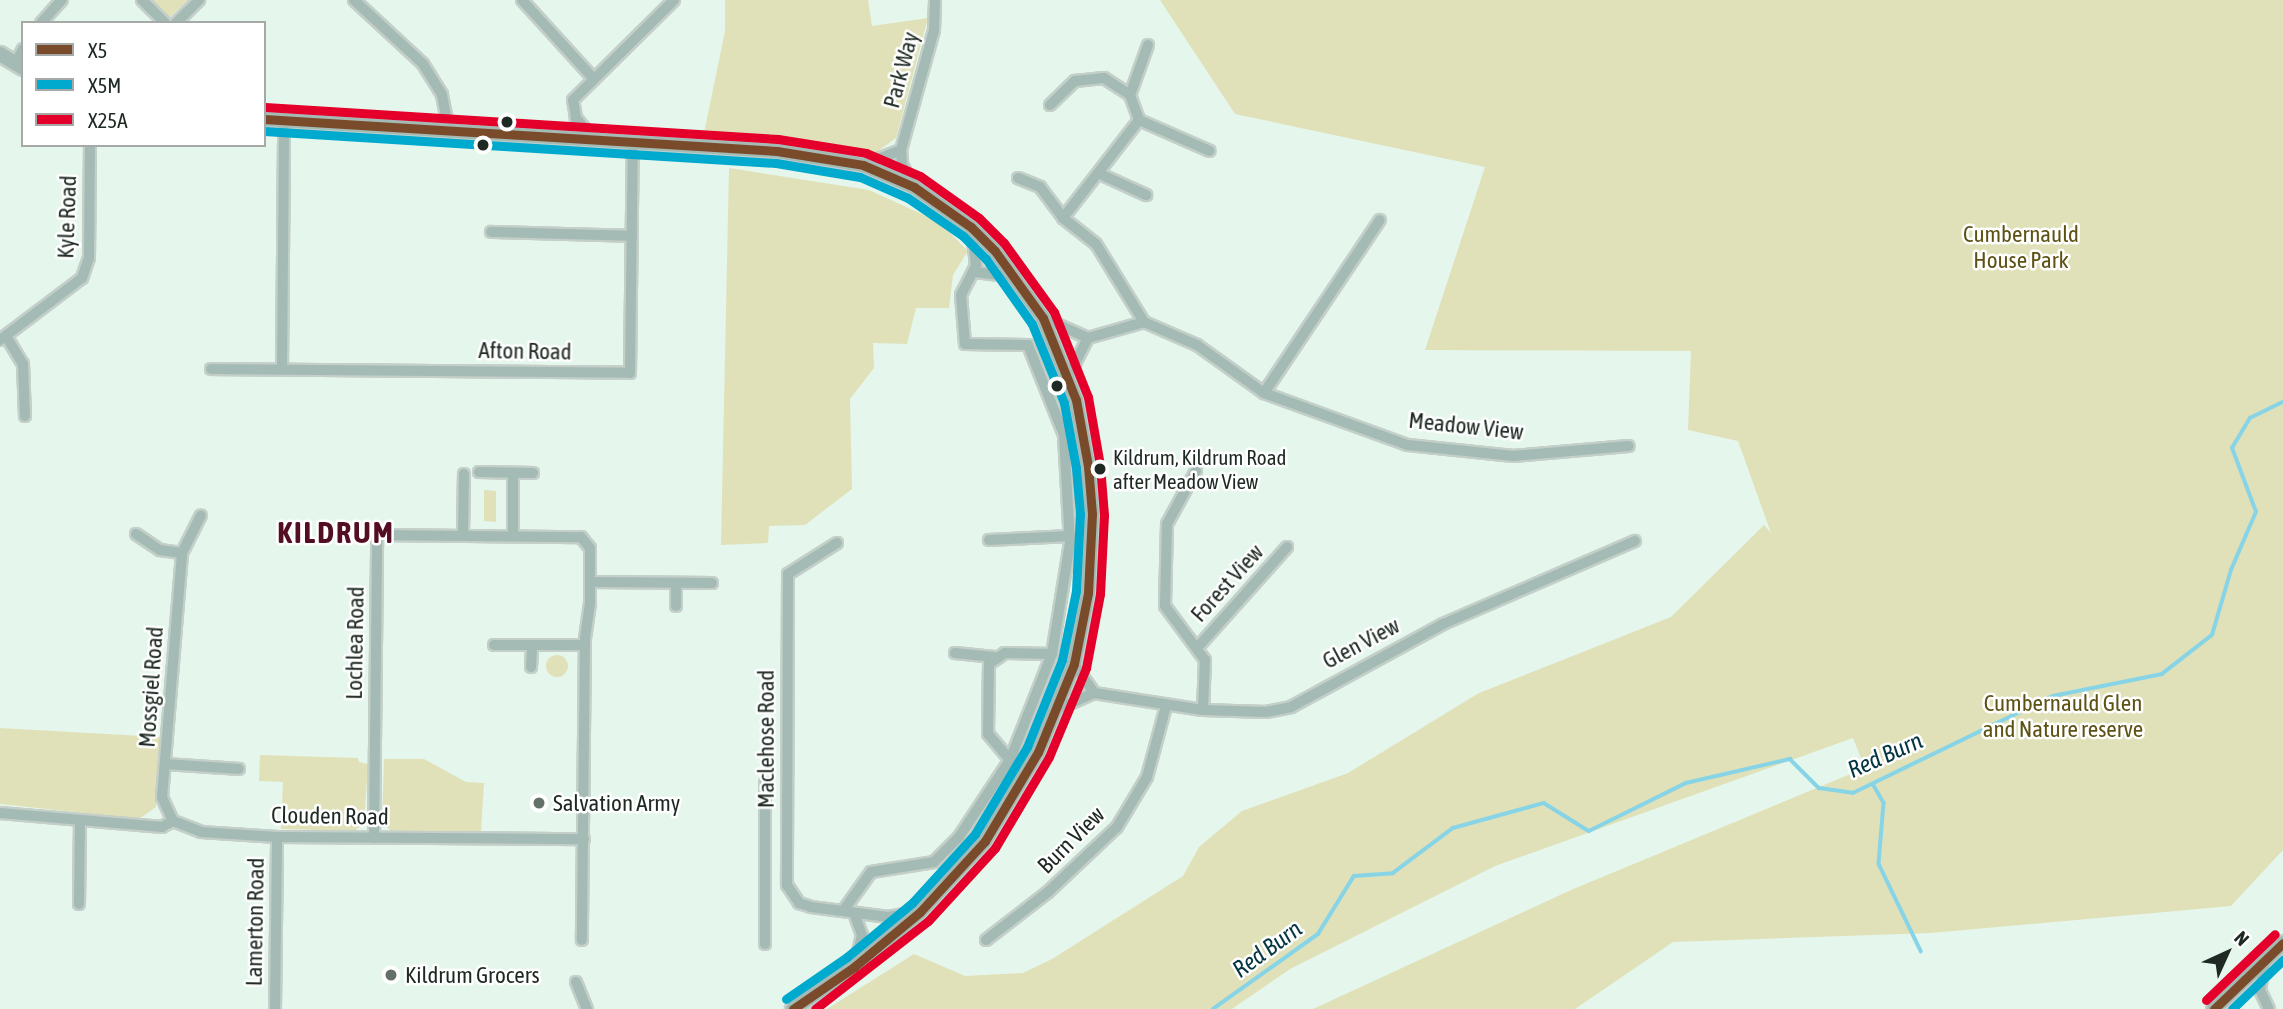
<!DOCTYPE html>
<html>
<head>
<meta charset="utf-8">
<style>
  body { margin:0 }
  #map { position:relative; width:2283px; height:1009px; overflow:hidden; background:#e5f6ec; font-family:"Asap Condensed",sans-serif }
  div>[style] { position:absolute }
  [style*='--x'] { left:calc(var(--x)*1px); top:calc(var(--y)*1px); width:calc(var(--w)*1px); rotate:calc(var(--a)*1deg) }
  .green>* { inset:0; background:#e0e1b9 }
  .round { border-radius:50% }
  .stream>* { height:3.5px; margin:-1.75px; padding:0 1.75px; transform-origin:1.75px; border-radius:1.75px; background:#88d4e7 }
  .roads { filter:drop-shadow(2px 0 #c3cfc8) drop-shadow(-2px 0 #c3cfc8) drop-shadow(0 2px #c3cfc8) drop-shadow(0 -2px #c3cfc8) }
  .minor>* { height:10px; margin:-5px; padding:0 5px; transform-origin:5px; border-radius:5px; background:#a4bab5 }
  .tertiary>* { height:14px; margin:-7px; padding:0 7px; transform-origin:7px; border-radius:7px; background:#a4bab5 }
  .bus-1>* { height:9px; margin:-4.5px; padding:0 4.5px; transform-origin:4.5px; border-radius:4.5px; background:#7a4b2a }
  .bus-2>* { height:9px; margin:-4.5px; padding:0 4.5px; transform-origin:4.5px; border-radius:4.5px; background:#00a9ce }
  .bus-3>* { height:9px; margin:-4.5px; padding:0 4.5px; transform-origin:4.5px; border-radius:4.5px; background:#e4002b }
  .dots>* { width:19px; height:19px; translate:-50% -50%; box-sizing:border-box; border:4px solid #fff; border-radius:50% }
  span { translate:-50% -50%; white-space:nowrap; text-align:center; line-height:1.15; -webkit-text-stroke:5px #fff; paint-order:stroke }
  .bus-label { font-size:21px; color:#1d2922 }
  .left { translate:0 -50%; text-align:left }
  .street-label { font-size:23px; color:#1d2922 }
  .park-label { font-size:23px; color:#5d5214 }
  .poi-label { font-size:23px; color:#1d2922 }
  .water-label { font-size:24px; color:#033542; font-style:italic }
  .district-label { font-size:30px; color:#530e23; font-weight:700; letter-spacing:2px }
  .legend { position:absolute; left:21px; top:21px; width:245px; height:126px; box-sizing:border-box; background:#fff; border:2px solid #a5a9a7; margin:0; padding:9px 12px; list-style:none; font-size:21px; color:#1d2922 }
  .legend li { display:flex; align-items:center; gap:14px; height:35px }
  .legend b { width:35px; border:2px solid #a5a9a7 }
  .north { position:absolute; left:2192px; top:918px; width:70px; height:70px; -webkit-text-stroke:5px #fff; paint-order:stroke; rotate:45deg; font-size:19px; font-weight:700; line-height:28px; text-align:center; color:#1d2922 }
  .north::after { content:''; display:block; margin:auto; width:24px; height:32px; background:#1d2922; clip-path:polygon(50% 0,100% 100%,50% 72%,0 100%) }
</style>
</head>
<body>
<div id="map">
  <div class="green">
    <i style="clip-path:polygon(150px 0,188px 0,169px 18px)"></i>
    <i style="clip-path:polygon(725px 0,868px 0,872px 26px,928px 18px,896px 138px,874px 154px,704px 133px,725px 31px)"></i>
    <i style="clip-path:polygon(1160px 0,2283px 0,2283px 850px,2231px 906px,1931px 933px,1673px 942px,1575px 1009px,1313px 1009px,1571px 890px,1865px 768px,1853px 738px,1495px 866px,1290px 969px,1232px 1009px,827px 1009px,914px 954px,965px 976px,1023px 973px,1052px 959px,1183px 876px,1199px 847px,1242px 811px,1348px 773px,1479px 693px,1671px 617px,1764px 525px,1771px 533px,1738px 441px,1688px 430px,1691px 351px,1425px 350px,1485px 167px,1235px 114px)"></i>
    <i style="clip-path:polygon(729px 168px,869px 190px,939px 222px,968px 251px,953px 275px,949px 308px,916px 308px,907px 344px,873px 343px,874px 368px,850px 399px,852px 489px,805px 525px,769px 526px,768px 543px,721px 545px)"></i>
    <i style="clip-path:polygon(484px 490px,496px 491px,496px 522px,484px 521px)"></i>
    <i class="round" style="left:546px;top:655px;width:22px;height:22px"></i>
    <i style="clip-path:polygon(0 728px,160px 737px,156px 807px,139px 819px,0 804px)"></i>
    <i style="clip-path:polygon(260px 755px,358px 758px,359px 762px,368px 764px,364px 824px,354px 831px,281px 829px,283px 782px,259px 781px)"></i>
    <i style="clip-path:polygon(384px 759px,424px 759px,466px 782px,484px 783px,481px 831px,391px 831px,382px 823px)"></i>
  </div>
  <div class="stream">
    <i style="--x:1873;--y:784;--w:22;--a:60"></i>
    <i style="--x:1884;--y:803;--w:61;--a:94.7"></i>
    <i style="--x:1879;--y:864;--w:97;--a:64.2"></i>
    <i style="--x:1213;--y:1009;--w:129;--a:-35.5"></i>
    <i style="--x:1318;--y:934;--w:68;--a:-58.2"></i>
    <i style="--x:1354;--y:876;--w:39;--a:-4"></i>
    <i style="--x:1393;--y:873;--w:75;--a:-36.9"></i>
    <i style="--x:1453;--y:828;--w:94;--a:-15.4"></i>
    <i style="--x:1544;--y:803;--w:53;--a:31.9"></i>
    <i style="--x:1589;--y:831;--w:108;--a:-26.3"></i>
    <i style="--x:1686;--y:783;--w:107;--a:-13"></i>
    <i style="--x:1790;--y:759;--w:41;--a:45"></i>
    <i style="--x:1819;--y:788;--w:34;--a:8"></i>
    <i style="--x:1853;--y:793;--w:222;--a:-25.9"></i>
    <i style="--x:2053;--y:696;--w:111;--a:-11.4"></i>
    <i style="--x:2162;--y:674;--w:63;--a:-38"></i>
    <i style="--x:2212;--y:635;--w:68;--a:-73.7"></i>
    <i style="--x:2231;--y:570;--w:63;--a:-66.7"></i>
    <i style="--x:2256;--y:512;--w:68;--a:-110.6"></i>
    <i style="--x:2232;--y:448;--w:35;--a:-59"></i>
    <i style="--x:2250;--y:418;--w:37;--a:-26"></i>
  </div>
  <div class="roads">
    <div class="minor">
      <i style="--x:142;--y:0;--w:33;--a:45"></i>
      <i style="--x:354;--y:0;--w:94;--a:42.8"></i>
      <i style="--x:423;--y:64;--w:36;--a:58"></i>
      <i style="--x:442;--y:95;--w:38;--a:79"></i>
      <i style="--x:522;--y:0;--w:107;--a:47.7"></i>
      <i style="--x:41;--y:23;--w:31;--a:-48"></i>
      <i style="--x:176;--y:23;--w:33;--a:-45"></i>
      <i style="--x:15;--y:64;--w:17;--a:-62"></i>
      <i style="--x:1130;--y:95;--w:53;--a:-70.2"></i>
      <i style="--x:1050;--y:105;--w:35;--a:-44"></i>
      <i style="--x:1075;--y:81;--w:29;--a:-6"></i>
      <i style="--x:1104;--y:78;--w:31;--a:33"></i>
      <i style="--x:1130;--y:95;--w:27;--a:70"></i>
      <i style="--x:1139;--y:120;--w:124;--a:127.8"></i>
      <i style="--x:1139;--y:120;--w:77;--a:23.6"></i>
      <i style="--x:594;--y:139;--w:28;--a:-131"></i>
      <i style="--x:576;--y:118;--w:18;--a:-99"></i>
      <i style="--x:573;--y:100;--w:142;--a:-44.7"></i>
      <i style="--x:863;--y:165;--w:41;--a:-21.5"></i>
      <i style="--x:1100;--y:174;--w:51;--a:24.5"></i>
      <i style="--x:1018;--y:178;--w:24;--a:22"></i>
      <i style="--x:1040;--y:187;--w:39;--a:53"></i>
      <i style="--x:1063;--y:218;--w:42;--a:38.2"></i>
      <i style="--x:1096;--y:244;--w:92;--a:58.4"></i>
      <i style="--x:914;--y:187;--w:26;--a:-118"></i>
      <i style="--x:902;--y:164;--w:14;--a:-94"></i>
      <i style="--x:901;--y:150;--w:124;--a:-74.6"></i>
      <i style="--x:934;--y:30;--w:30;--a:-88"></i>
      <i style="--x:491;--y:232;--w:141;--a:1.6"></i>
      <i style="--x:975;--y:272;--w:40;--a:7.1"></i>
      <i style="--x:1043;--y:318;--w:49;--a:24"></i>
      <i style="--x:1088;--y:338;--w:58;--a:-15.9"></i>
      <i style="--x:1144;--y:322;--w:58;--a:23.5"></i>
      <i style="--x:1197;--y:345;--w:82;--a:35.6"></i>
      <i style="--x:1264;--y:393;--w:153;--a:19.9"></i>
      <i style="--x:1408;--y:445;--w:106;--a:6"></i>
      <i style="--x:1513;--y:456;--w:116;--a:-4.9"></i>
      <i style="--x:6;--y:336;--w:33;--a:59"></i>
      <i style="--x:23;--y:364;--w:52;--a:87.8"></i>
      <i style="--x:0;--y:340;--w:103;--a:-37.1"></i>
      <i style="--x:82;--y:278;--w:21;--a:-71"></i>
      <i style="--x:89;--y:258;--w:113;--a:-89.5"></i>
      <i style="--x:211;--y:369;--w:419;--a:0.5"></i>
      <i style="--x:630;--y:373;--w:231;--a:-89.3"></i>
      <i style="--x:282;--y:369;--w:248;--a:-89.5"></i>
      <i style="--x:1068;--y:377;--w:44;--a:-62.9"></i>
      <i style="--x:1264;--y:393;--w:208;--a:-56.2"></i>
      <i style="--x:1196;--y:471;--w:60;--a:118.7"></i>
      <i style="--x:1167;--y:524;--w:82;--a:91.4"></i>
      <i style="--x:1165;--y:606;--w:67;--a:53.5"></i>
      <i style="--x:1205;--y:660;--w:50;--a:92.3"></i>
      <i style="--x:479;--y:472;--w:54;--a:1.1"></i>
      <i style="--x:513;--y:473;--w:63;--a:90"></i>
      <i style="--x:136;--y:534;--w:29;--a:34"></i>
      <i style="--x:160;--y:550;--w:22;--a:8"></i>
      <i style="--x:463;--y:535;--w:61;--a:-89.1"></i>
      <i style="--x:989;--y:540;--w:81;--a:-2.8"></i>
      <i style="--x:837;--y:543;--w:58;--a:147.7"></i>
      <i style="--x:788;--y:574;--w:311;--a:90.2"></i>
      <i style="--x:787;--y:885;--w:22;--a:56"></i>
      <i style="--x:799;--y:903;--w:13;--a:18"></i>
      <i style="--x:811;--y:907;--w:78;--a:7.4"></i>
      <i style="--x:888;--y:917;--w:29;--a:-10"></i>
      <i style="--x:590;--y:582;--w:122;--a:0.5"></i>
      <i style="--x:676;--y:583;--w:23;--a:90"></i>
      <i style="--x:494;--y:645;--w:91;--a:0"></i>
      <i style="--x:1198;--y:647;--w:134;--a:-48.3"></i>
      <i style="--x:955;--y:653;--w:39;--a:6"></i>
      <i style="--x:1074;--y:664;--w:35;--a:55"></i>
      <i style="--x:1094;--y:693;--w:110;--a:8.9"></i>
      <i style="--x:1203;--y:710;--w:63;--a:1.8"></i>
      <i style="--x:1266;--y:712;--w:25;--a:-11"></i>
      <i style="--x:1291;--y:707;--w:173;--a:-28.6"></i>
      <i style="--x:1443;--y:624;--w:209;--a:-23.4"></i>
      <i style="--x:531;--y:667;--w:22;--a:-87"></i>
      <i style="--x:1058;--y:709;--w:39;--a:-24"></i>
      <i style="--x:1010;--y:760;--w:34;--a:-130"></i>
      <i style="--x:988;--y:734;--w:70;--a:-89.2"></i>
      <i style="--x:989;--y:664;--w:19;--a:-35"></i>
      <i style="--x:1005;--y:653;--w:47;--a:1.2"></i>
      <i style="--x:166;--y:764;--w:73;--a:3.9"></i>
      <i style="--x:0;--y:813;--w:163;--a:4.9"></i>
      <i style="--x:162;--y:827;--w:13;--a:-29"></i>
      <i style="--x:173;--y:821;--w:30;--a:21"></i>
      <i style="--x:201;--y:832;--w:76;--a:3.8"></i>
      <i style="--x:277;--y:837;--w:307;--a:0.4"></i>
      <i style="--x:173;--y:821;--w:26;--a:-115"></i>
      <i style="--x:162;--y:797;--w:245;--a:-85.3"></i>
      <i style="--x:182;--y:553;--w:42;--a:-63.4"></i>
      <i style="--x:374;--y:838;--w:303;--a:-89.4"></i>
      <i style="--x:377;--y:535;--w:204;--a:0.6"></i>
      <i style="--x:581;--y:537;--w:14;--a:51"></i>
      <i style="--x:590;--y:548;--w:55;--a:90"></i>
      <i style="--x:590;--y:603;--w:35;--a:98"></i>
      <i style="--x:585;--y:638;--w:302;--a:90.6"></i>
      <i style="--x:79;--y:904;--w:81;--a:-89.3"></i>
      <i style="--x:843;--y:911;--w:48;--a:-54.3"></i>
      <i style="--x:871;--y:872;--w:64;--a:-9"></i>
      <i style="--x:934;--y:862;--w:35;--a:-45"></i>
      <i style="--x:959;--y:837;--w:92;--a:-56.5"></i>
      <i style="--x:1010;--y:760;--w:114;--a:-68.4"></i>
      <i style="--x:1052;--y:654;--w:112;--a:-80.8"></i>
      <i style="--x:1070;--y:543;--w:108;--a:-93.2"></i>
      <i style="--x:1064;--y:435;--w:97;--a:-111.8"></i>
      <i style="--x:1028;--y:345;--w:63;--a:-179.1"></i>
      <i style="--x:965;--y:344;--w:49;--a:-94.7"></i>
      <i style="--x:961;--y:295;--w:34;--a:-63"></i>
      <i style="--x:976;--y:265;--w:38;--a:-97"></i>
      <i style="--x:854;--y:913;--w:23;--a:70"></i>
      <i style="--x:862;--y:935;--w:31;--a:103"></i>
      <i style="--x:986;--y:940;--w:78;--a:-37.7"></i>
      <i style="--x:1048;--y:892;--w:95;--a:-43.3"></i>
      <i style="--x:1117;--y:827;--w:58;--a:-59"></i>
      <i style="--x:1147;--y:777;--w:73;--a:-75"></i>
      <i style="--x:765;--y:944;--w:161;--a:-90"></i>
      <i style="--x:2265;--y:961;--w:29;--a:100"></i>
      <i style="--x:2260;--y:990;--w:21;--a:65"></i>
      <i style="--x:576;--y:982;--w:29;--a:68"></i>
      <i style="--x:275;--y:1009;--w:172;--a:-89.3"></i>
    </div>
    <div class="tertiary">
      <i style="--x:0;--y:54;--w:27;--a:31"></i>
      <i style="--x:264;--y:119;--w:514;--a:3.57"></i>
      <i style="--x:777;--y:151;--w:87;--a:9.2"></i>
      <i style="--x:863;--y:165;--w:56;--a:23.3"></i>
      <i style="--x:914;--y:187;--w:70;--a:35.1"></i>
      <i style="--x:971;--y:227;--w:34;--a:45"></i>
      <i style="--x:995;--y:251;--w:82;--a:54.4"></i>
      <i style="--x:1043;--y:318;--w:88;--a:68.1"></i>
      <i style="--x:1076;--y:400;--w:67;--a:79.7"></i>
      <i style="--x:1088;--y:466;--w:48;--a:85.2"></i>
      <i style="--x:1092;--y:514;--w:79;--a:92.9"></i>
      <i style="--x:1088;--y:593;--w:72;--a:101.2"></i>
      <i style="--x:1074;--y:664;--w:95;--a:112.2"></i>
      <i style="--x:1038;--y:752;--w:104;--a:120.8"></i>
      <i style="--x:985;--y:841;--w:96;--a:132.5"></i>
      <i style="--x:920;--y:912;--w:86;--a:140.2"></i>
      <i style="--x:854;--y:967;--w:74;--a:145.5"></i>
      <i style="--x:2214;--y:1009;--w:95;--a:-43.7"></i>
    </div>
  </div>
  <div class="bus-1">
    <i style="--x:264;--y:119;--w:514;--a:3.57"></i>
    <i style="--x:777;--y:151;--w:87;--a:9.2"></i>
    <i style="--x:863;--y:165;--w:56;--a:23.3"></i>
    <i style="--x:914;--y:187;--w:70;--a:35.1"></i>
    <i style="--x:971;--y:227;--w:34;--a:45"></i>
    <i style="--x:995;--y:251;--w:82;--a:54.4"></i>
    <i style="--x:1043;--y:318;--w:88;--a:68.1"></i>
    <i style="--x:1076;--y:400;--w:67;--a:79.7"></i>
    <i style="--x:1088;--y:466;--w:48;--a:85.2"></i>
    <i style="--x:1092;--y:514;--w:79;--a:92.9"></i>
    <i style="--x:1088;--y:593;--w:72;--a:101.2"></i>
    <i style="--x:1074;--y:664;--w:95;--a:112.2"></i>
    <i style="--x:1038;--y:752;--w:104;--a:120.8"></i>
    <i style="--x:985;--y:841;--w:96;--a:132.5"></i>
    <i style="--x:920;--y:912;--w:86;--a:140.2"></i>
    <i style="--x:854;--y:967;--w:74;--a:145.5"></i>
    <i style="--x:2214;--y:1009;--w:95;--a:-43.7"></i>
  </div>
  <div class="bus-2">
    <i style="--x:264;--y:131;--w:513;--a:3.58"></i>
    <i style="--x:776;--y:163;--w:85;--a:9.5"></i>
    <i style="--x:860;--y:177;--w:52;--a:23.6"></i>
    <i style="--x:908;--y:198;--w:67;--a:34.6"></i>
    <i style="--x:963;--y:236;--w:33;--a:45"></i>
    <i style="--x:986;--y:259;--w:80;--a:54.7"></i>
    <i style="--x:1032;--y:324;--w:85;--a:67.9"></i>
    <i style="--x:1064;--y:403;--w:66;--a:79.5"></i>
    <i style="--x:1076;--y:468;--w:46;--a:85"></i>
    <i style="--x:1080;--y:514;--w:77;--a:93"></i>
    <i style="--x:1076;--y:591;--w:70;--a:101.5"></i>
    <i style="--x:1062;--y:660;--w:94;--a:111.9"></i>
    <i style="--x:1027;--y:747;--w:101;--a:120.9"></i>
    <i style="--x:975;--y:834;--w:93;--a:132.4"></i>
    <i style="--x:912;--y:903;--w:85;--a:140.3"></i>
    <i style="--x:847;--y:957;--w:74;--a:145.5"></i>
    <i style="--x:2232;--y:1009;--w:71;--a:-43.9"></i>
  </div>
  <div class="bus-3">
    <i style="--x:265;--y:107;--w:514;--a:3.57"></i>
    <i style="--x:778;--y:139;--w:89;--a:9"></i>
    <i style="--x:866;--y:153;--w:59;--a:23.1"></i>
    <i style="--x:920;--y:176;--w:72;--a:35.4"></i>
    <i style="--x:979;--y:218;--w:35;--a:45"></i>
    <i style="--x:1004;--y:243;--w:85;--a:54.1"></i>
    <i style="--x:1054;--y:312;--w:92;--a:68.2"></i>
    <i style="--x:1088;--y:397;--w:69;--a:80"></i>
    <i style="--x:1100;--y:465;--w:50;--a:85.4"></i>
    <i style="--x:1104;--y:515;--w:79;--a:92.9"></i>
    <i style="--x:1100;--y:594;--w:75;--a:100.7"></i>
    <i style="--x:1086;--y:668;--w:96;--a:112.6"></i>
    <i style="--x:1049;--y:757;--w:106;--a:120.7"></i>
    <i style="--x:995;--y:848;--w:99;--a:132.5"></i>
    <i style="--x:928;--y:921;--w:143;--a:142.1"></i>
    <i style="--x:2206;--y:1000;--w:95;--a:-43.7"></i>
  </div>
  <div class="dots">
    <i style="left:507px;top:122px;background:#1d2922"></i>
    <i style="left:483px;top:145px;background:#1d2922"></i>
    <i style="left:1057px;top:386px;background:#1d2922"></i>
    <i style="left:1100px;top:469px;background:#1d2922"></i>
    <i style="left:539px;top:803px;background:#637169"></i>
    <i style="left:391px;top:975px;background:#637169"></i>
  </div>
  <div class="bus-label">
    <span class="left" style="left:1113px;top:469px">Kildrum, Kildrum Road<br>after Meadow View</span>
  </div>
  <div class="street-label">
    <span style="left:901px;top:70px;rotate:-75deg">Park Way</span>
    <span style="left:67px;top:217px;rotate:-88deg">Kyle Road</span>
    <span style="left:525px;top:351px;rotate:1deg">Afton Road</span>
    <span style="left:1466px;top:426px;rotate:6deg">Meadow View</span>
    <span style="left:1227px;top:583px;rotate:-48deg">Forest View</span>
    <span style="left:355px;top:643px;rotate:-89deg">Lochlea Road</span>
    <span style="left:1361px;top:643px;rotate:-28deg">Glen View</span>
    <span style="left:151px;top:687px;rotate:-86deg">Mossgiel Road</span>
    <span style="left:766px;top:739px;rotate:-90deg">Maclehose Road</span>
    <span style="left:330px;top:816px;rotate:1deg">Clouden Road</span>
    <span style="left:1071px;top:840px;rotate:-45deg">Burn View</span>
    <span style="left:255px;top:922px;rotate:-89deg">Lamerton Road</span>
  </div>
  <div class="park-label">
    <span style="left:2021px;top:247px">Cumbernauld<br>House Park</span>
    <span style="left:2063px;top:716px">Cumbernauld Glen<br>and Nature reserve</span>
  </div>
  <div class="poi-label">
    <span class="left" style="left:553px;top:803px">Salvation Army</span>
    <span class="left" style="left:405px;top:975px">Kildrum Grocers</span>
  </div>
  <div class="water-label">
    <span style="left:1885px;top:755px;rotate:-24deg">Red Burn</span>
    <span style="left:1267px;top:949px;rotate:-36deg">Red Burn</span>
  </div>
  <div class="district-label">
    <span style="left:336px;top:532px">KILDRUM</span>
  </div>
  <ul class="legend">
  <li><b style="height:9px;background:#7a4b2a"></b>X5</li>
  <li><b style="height:9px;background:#00a9ce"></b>X5M</li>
  <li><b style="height:9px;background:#e4002b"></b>X25A</li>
  </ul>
  <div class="north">N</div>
</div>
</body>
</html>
